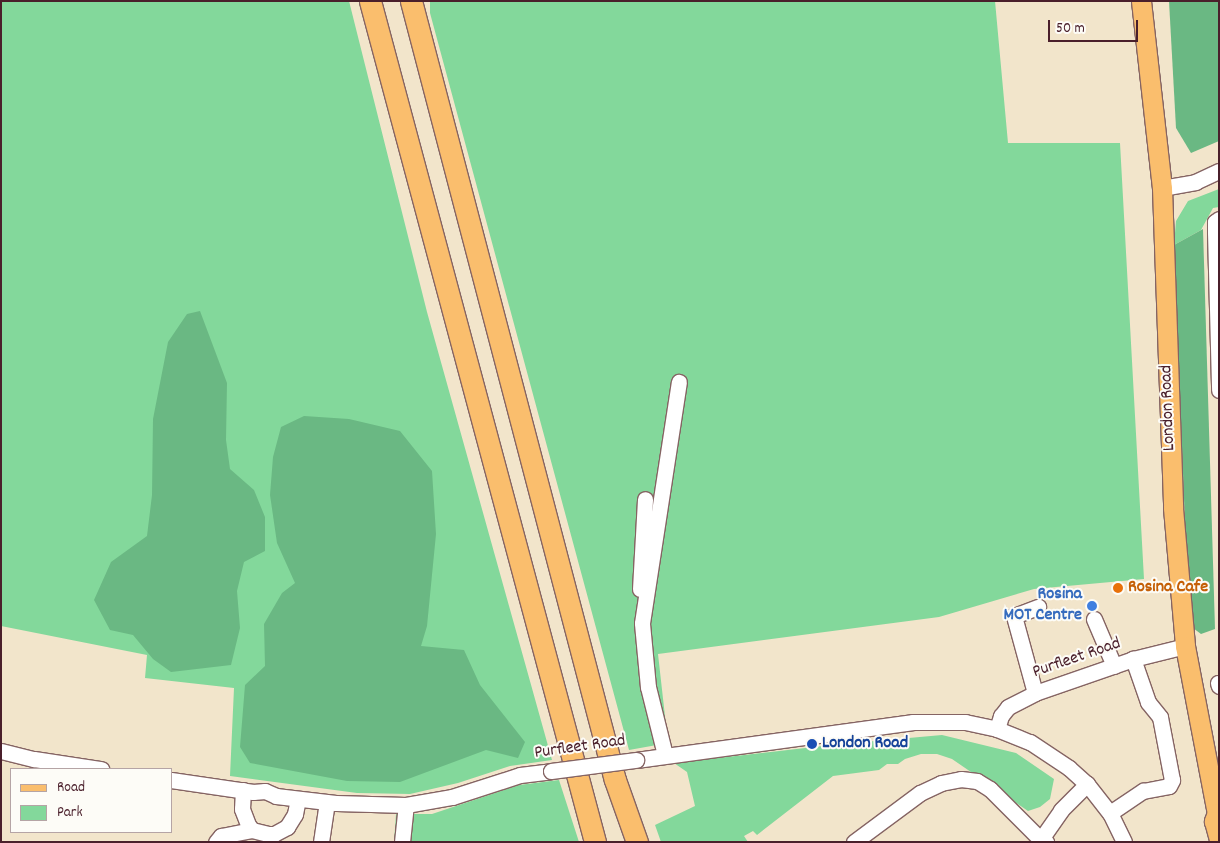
<!DOCTYPE html>
<html>
<head>
<meta charset="utf-8">
<style>
  body { margin:0 }
  #map { position:relative; width:1220px; height:843px; overflow:hidden; background:#f2e5cb; font-family:Dekko,sans-serif }
  div>[style] { position:absolute }
  [style*='--x'] { left:calc(var(--x)*1px); top:calc(var(--y)*1px); width:calc(var(--w)*1px); rotate:calc(var(--a)*1deg) }
  .green>* { inset:0; background:#83d89b }
  .forest>* { inset:0; background:#6ab883 }
  .roads { filter:drop-shadow(1px 0 #856463) drop-shadow(-1px 0 #856463) drop-shadow(0 1px #856463) drop-shadow(0 -1px #856463) }
  .minor>* { height:15px; margin:-7.5px; padding:0 7.5px; transform-origin:7.5px; border-radius:7.5px; background:#fff }
  .major>* { height:19px; margin:-9.5px; padding:0 9.5px; transform-origin:9.5px; border-radius:9.5px; background:#fabe6d }
  .highway>* { height:21px; margin:-10.5px; padding:0 10.5px; transform-origin:10.5px; border-radius:10.5px; background:#fabe6d }
  .bridges { filter:drop-shadow(1px 0 #856463) drop-shadow(-1px 0 #856463) drop-shadow(0 1px #856463) drop-shadow(0 -1px #856463) }
  .minor-bridge>* { height:15px; margin:-7.5px; padding:0 7.5px; transform-origin:7.5px; border-radius:7.5px; background:#fff }
  .dots>* { width:14px; height:14px; translate:-50% -50%; box-sizing:border-box; border:2px solid #fdfcf7; border-radius:50% }
  span { translate:-50% -50%; white-space:nowrap; text-align:center; line-height:1.15; -webkit-text-stroke:4px #fdfcf7; paint-order:stroke }
  .street-label { font-size:18px; color:#4a1f2b }
  .food-label { font-size:18px; color:#c56008; font-weight:700 }
  .left { translate:0 -50%; text-align:left }
  .shop-label { font-size:18px; color:#366cbe; font-weight:700 }
  .right { translate:-100% -50%; text-align:right }
  .transit-label { font-size:18px; color:#164399; font-weight:700 }
  .frame { position:absolute; inset:0; border:2px solid #4a1f2b; pointer-events:none }
  .legend { position:absolute; left:10px; top:768px; width:162px; height:65px; box-sizing:border-box; background:#fdfcf7; border:1px solid #b5a4a5; margin:0; padding:6px 9px; list-style:none; font-size:15px; color:#4a1f2b }
  .legend li { display:flex; align-items:center; gap:10px; height:25px }
  .legend b { width:25px; border:1px solid #b5a4a5 }
  .scale { position:absolute; left:1048px; top:20px; width:90px; height:22px; box-sizing:border-box; border:2px solid #4a1f2b; border-top:0; padding-left:6px; font-size:15px; line-height:18px; white-space:nowrap; color:#4a1f2b; -webkit-text-stroke:4px #fdfcf7; paint-order:stroke }
</style>
</head>
<body>
<div id="map">
  <div class="green">
    <i style="clip-path:polygon(1px 1px,349px 1px,427px 312px,552px 760px,510px 766px,458px 783px,410px 794px,357px 793px,230px 776px,234px 688px,145px 678px,147px 655px,1px 626px)"></i>
    <i style="clip-path:polygon(430px 1px,995px 1px,1008px 143px,1120px 143px,1144px 579px,1034px 589px,939px 617px,658px 654px,668px 743px,629px 750px,430px 13px)"></i>
    <i style="clip-path:polygon(1219px 189px,1219px 207px,1213px 208px,1201px 230px,1174px 245px,1176px 221px,1188px 201px)"></i>
    <i style="clip-path:polygon(942px 735px,1016px 753px,1054px 779px,1050px 799px,1040px 807px,1028px 811px,952px 759px,937px 754px,921px 754px,905px 759px,898px 764px,887px 764px,879px 770px,833px 776px,757px 835px,753px 831px,744px 836px,748px 842px,661px 842px,655px 825px,695px 806px,687px 772px,674px 763px,831px 745px)"></i>
    <i style="clip-path:polygon(559px 780px,579px 842px,394px 842px,396px 814px,432px 814px,519px 785px)"></i>
  </div>
  <div class="forest">
    <i style="clip-path:polygon(1169px 1px,1219px 1px,1219px 141px,1191px 153px,1176px 128px)"></i>
    <i style="clip-path:polygon(1203px 229px,1215px 629px,1201px 634px,1189px 625px,1174px 245px)"></i>
    <i style="clip-path:polygon(200px 311px,227px 383px,226px 440px,230px 469px,254px 490px,265px 517px,265px 551px,244px 562px,237px 591px,240px 628px,231px 665px,171px 672px,153px 659px,133px 635px,110px 630px,94px 600px,111px 562px,147px 536px,152px 495px,153px 419px,168px 342px,187px 314px)"></i>
    <i style="clip-path:polygon(304px 416px,349px 419px,400px 431px,432px 471px,436px 534px,427px 626px,421px 646px,464px 650px,480px 685px,525px 742px,518px 758px,486px 750px,400px 782px,347px 781px,250px 763px,240px 747px,245px 685px,265px 666px,264px 624px,282px 593px,295px 583px,277px 543px,270px 495px,273px 457px,281px 427px)"></i>
  </div>
  <div class="roads">
    <div class="minor">
      <i style="--x:1162;--y:188;--w:34;--a:-10"></i>
      <i style="--x:1195;--y:182;--w:26;--a:-25"></i>
      <i style="--x:1219;--y:219;--w:5;--a:143"></i>
      <i style="--x:1215;--y:222;--w:10;--a:90"></i>
      <i style="--x:1215;--y:232;--w:158;--a:88.5"></i>
      <i style="--x:640;--y:589;--w:90;--a:-86.8"></i>
      <i style="--x:1094;--y:619;--w:51;--a:66.9"></i>
      <i style="--x:1218;--y:683;--w:3;--a:72"></i>
      <i style="--x:1035;--y:693;--w:80;--a:-105.3"></i>
      <i style="--x:1014;--y:616;--w:26;--a:-21"></i>
      <i style="--x:997;--y:729;--w:14;--a:-73"></i>
      <i style="--x:1001;--y:716;--w:11;--a:-52"></i>
      <i style="--x:1008;--y:707;--w:30;--a:-27"></i>
      <i style="--x:1035;--y:693;--w:104;--a:-19.1"></i>
      <i style="--x:1133;--y:659;--w:54;--a:-14"></i>
      <i style="--x:1;--y:751;--w:34;--a:14"></i>
      <i style="--x:34;--y:759;--w:68;--a:8.5"></i>
      <i style="--x:665;--y:755;--w:70;--a:-104"></i>
      <i style="--x:648;--y:687;--w:64;--a:-95.4"></i>
      <i style="--x:642;--y:623;--w:244;--a:-81.3"></i>
      <i style="--x:636;--y:760;--w:280;--a:-7.8"></i>
      <i style="--x:913;--y:722;--w:52;--a:0"></i>
      <i style="--x:965;--y:722;--w:33;--a:12"></i>
      <i style="--x:997;--y:729;--w:35;--a:22"></i>
      <i style="--x:1030;--y:742;--w:47;--a:33.7"></i>
      <i style="--x:1069;--y:768;--w:24;--a:42"></i>
      <i style="--x:1087;--y:784;--w:37;--a:52"></i>
      <i style="--x:1110;--y:813;--w:32;--a:64"></i>
      <i style="--x:171;--y:780;--w:83;--a:8.3"></i>
      <i style="--x:253;--y:792;--w:12;--a:-5"></i>
      <i style="--x:265;--y:791;--w:12;--a:24"></i>
      <i style="--x:276;--y:796;--w:60;--a:6.7"></i>
      <i style="--x:336;--y:803;--w:70;--a:1.6"></i>
      <i style="--x:406;--y:805;--w:47;--a:-9.9"></i>
      <i style="--x:452;--y:797;--w:71;--a:-17.9"></i>
      <i style="--x:520;--y:775;--w:31;--a:-7"></i>
      <i style="--x:243;--y:790;--w:19;--a:93"></i>
      <i style="--x:242;--y:809;--w:17;--a:69"></i>
      <i style="--x:248;--y:825;--w:6;--a:51"></i>
      <i style="--x:252;--y:830;--w:16;--a:14"></i>
      <i style="--x:268;--y:834;--w:6;--a:0"></i>
      <i style="--x:274;--y:834;--w:15;--a:-28"></i>
      <i style="--x:287;--y:827;--w:15;--a:-58"></i>
      <i style="--x:295;--y:814;--w:15;--a:-79"></i>
      <i style="--x:1110;--y:813;--w:40;--a:-34"></i>
      <i style="--x:1143;--y:791;--w:26;--a:-11"></i>
      <i style="--x:1169;--y:786;--w:7;--a:-63"></i>
      <i style="--x:1172;--y:780;--w:64;--a:-100.8"></i>
      <i style="--x:1160;--y:717;--w:19;--a:-129"></i>
      <i style="--x:1148;--y:702;--w:46;--a:-109.2"></i>
      <i style="--x:216;--y:842;--w:8;--a:-50"></i>
      <i style="--x:221;--y:836;--w:32;--a:-11"></i>
      <i style="--x:321;--y:842;--w:40;--a:-81.5"></i>
      <i style="--x:402;--y:842;--w:37;--a:-84"></i>
      <i style="--x:854;--y:842;--w:82;--a:-36.6"></i>
      <i style="--x:920;--y:793;--w:23;--a:-25"></i>
      <i style="--x:941;--y:783;--w:20;--a:-11"></i>
      <i style="--x:961;--y:779;--w:16;--a:7"></i>
      <i style="--x:977;--y:781;--w:15;--a:32"></i>
      <i style="--x:990;--y:789;--w:71;--a:45"></i>
      <i style="--x:1040;--y:839;--w:7;--a:27"></i>
      <i style="--x:1039;--y:842;--w:39;--a:-55"></i>
      <i style="--x:1061;--y:810;--w:37;--a:-45"></i>
    </div>
    <div class="major">
      <i style="--x:1141;--y:1;--w:188;--a:83.6"></i>
      <i style="--x:1162;--y:188;--w:320;--a:88"></i>
      <i style="--x:1173;--y:508;--w:139;--a:85"></i>
      <i style="--x:1185;--y:646;--w:170;--a:79.2"></i>
      <i style="--x:1217;--y:813;--w:9;--a:111"></i>
      <i style="--x:1214;--y:821;--w:20;--a:75"></i>
    </div>
    <div class="highway">
      <i style="--x:370;--y:1;--w:871;--a:75.02"></i>
      <i style="--x:411;--y:1;--w:805;--a:75.33"></i>
      <i style="--x:615;--y:780;--w:66;--a:70.5"></i>
    </div>
  </div>
  <div class="bridges">
    <div class="minor-bridge">
      <i style="--x:551;--y:771;--w:86;--a:-7.4"></i>
    </div>
  </div>
  <div class="dots">
    <i style="left:1118px;top:588px;background:#e8710a"></i>
    <i style="left:1092px;top:606px;background:#3f7fe0"></i>
    <i style="left:812px;top:744px;background:#1a4fb4"></i>
  </div>
  <div class="street-label">
    <span style="left:1169px;top:408px;rotate:-92deg">London Road</span>
    <span style="left:1077px;top:659px;rotate:-19deg">Purfleet Road</span>
    <span style="left:580px;top:748px;rotate:-8deg">Purfleet Road</span>
  </div>
  <div class="food-label">
    <span class="left" style="left:1128px;top:588px">Rosina Cafe</span>
  </div>
  <div class="shop-label">
    <span class="right" style="left:1082px;top:606px">Rosina<br>MOT Centre</span>
  </div>
  <div class="transit-label">
    <span class="left" style="left:822px;top:744px">London Road</span>
  </div>
  <div class="frame"></div>
  <ul class="legend">
  <li><b style="height:6px;background:#fabe6d"></b>Road</li>
  <li><b style="height:14px;background:#83d89b"></b>Park</li>
  </ul>
  <div class="scale">50 m</div>
</div>
</body>
</html>
